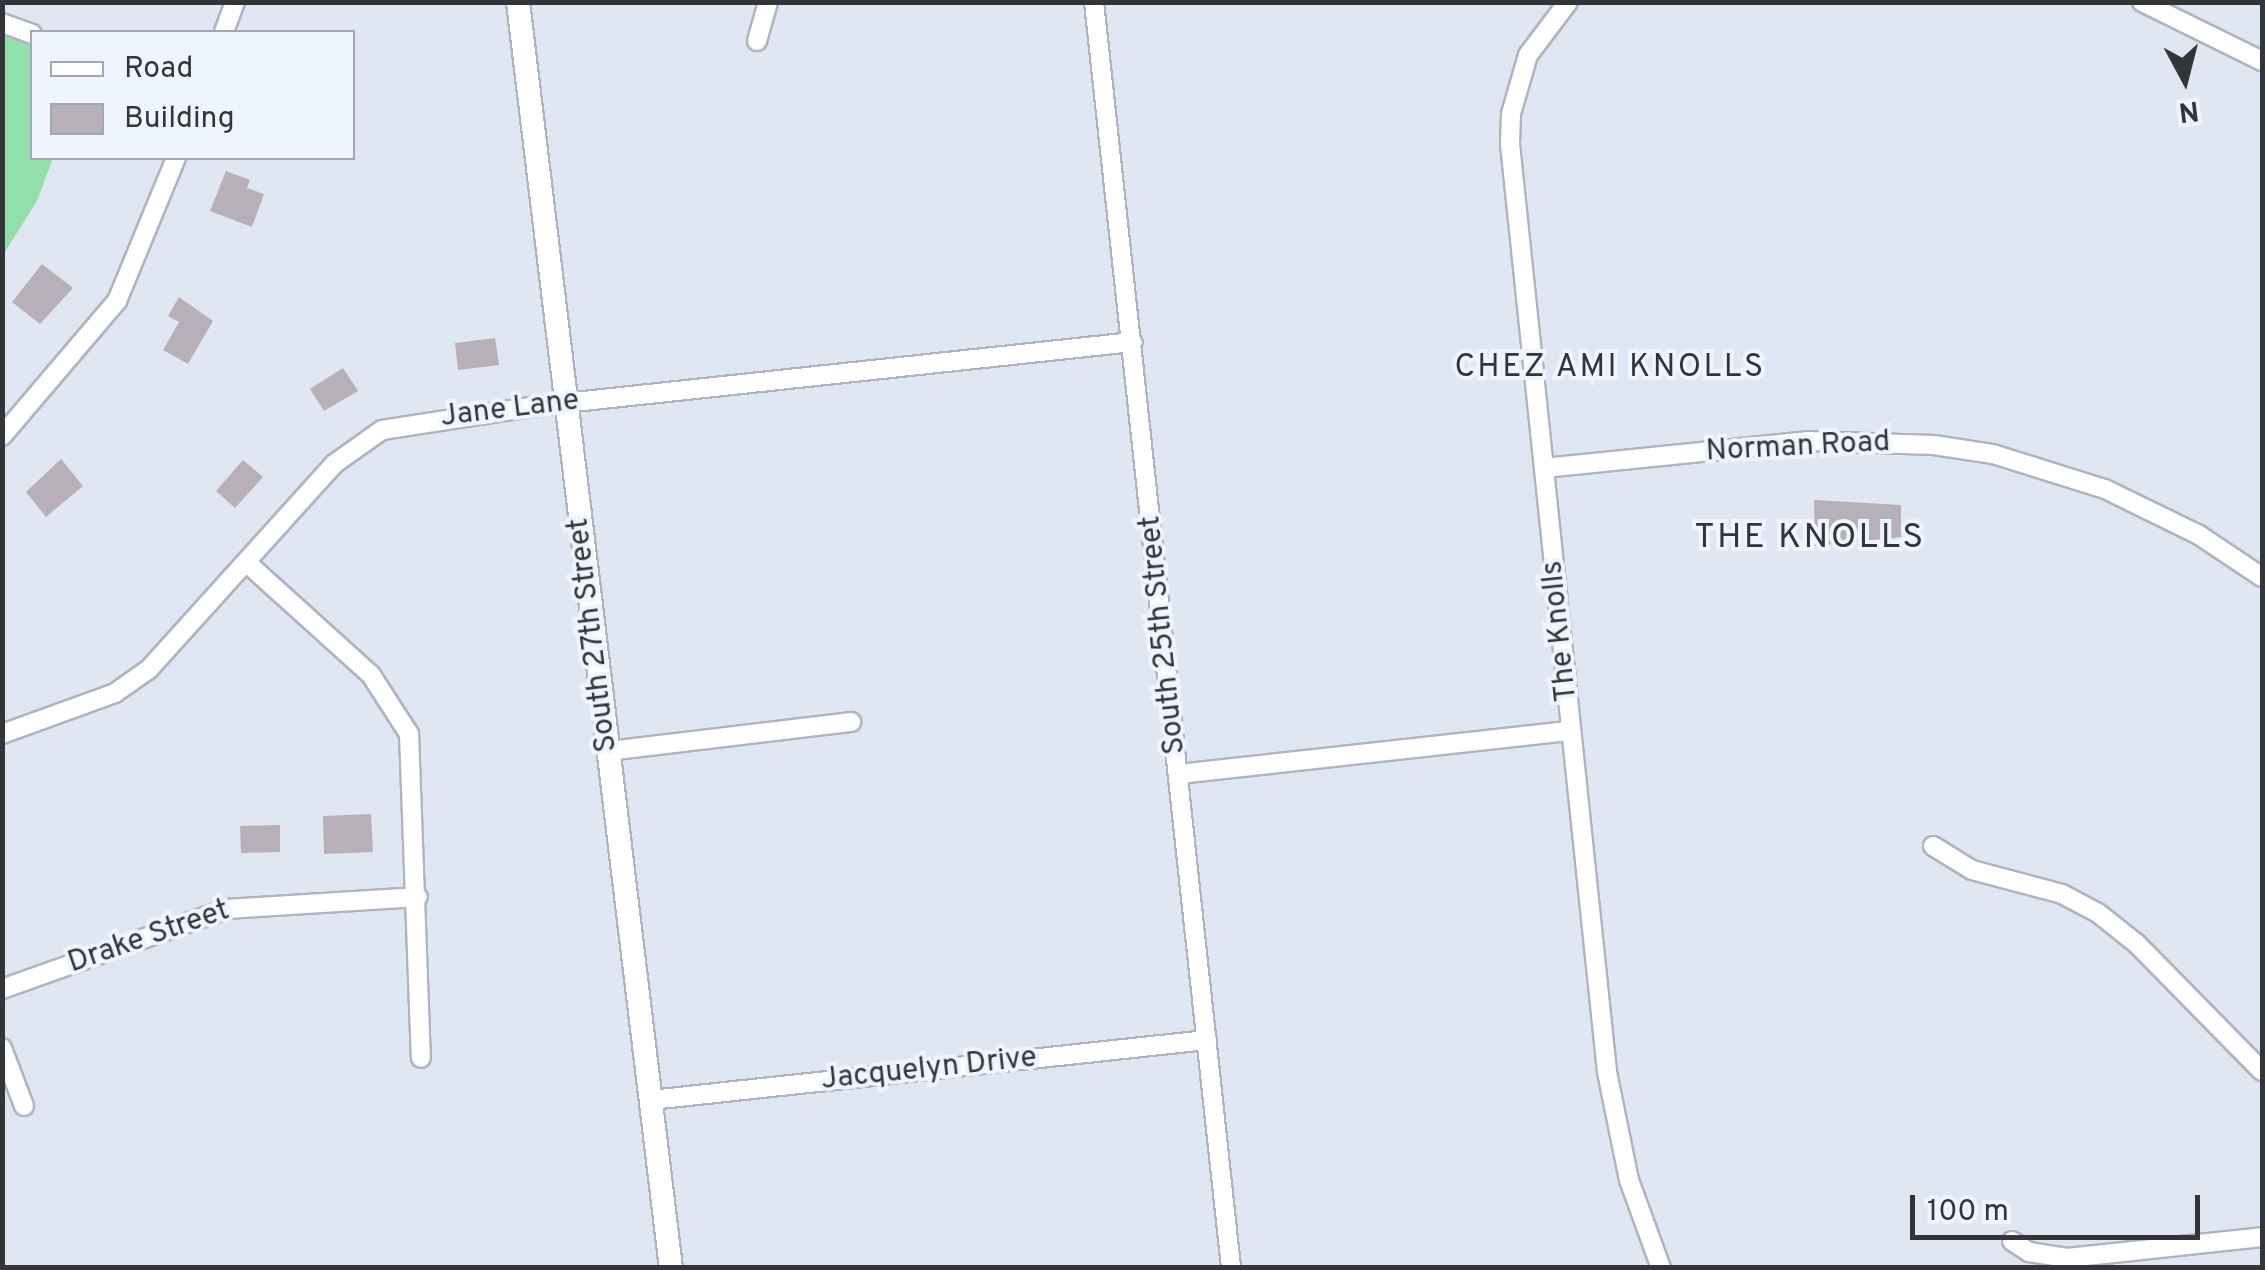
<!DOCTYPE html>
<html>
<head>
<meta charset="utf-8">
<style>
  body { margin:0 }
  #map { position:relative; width:2265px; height:1270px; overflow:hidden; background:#e1e7f2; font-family:Overpass,sans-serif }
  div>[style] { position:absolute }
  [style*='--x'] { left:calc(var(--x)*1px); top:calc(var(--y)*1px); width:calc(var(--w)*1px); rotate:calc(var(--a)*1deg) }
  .green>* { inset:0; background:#91e0aa }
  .building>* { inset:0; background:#b8b0b9 }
  .roads { filter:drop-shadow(2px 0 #afb5bf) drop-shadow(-2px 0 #afb5bf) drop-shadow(0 2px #afb5bf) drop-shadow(0 -2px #afb5bf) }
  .street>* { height:18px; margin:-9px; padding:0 9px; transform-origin:9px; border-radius:9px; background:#fff }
  .secondary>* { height:22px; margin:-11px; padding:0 11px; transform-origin:11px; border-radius:11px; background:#fff }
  span { translate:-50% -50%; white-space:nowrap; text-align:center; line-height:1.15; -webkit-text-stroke:8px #eef5ff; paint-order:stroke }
  .street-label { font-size:30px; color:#333539 }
  .neighbourhood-label { font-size:32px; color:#333539; letter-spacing:2.5px }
  .quarter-label { font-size:35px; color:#333539; letter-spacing:2.5px }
  .frame { position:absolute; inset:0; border:5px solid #333539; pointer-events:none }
  .legend { position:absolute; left:30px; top:30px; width:325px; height:130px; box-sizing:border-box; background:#eef5ff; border:2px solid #a3a8b0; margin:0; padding:12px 18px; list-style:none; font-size:30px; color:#333539 }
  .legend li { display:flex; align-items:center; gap:20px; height:50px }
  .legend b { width:50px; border:2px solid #a3a8b0 }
  .north { position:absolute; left:2135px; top:30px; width:100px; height:100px; -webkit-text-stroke:8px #eef5ff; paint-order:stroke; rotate:173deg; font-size:28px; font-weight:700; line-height:40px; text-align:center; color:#333539 }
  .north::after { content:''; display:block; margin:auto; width:35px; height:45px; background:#333539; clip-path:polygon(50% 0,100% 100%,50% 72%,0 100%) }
  .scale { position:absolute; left:1910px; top:1195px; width:290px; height:45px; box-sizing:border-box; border:5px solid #333539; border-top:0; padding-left:12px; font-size:30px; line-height:35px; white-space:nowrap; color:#333539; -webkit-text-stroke:8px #eef5ff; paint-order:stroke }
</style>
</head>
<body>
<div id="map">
  <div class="green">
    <i style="clip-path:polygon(3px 23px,32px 34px,32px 158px,53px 158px,37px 201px,3px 255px)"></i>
  </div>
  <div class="building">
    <i style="clip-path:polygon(226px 171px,250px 180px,247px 188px,264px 194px,252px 227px,210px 211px)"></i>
    <i style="clip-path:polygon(42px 264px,73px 288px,40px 324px,12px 302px)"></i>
    <i style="clip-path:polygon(179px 297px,213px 321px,188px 364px,163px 350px,179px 322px,168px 316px)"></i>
    <i style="clip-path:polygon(495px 338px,499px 365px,458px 370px,455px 343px)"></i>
    <i style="clip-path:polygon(343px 368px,358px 391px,324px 411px,310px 389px)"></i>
    <i style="clip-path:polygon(61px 459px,83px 486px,46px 517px,26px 492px)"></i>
    <i style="clip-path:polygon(243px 460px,263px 477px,235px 508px,216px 491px)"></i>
    <i style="clip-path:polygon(1814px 500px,1901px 505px,1901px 537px,1815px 546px)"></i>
    <i style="clip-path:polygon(371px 814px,373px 852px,324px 854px,323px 816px)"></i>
    <i style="clip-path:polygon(280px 825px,280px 852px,241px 853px,240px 826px)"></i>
  </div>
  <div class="roads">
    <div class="street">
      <i style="--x:1094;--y:2;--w:1273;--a:83.82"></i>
      <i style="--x:1568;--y:2;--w:66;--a:127"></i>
      <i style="--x:1528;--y:55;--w:61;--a:106.1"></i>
      <i style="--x:1511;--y:114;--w:30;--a:92"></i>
      <i style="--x:1510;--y:144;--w:933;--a:84.03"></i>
      <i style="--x:1607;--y:1072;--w:110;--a:78.5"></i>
      <i style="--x:1629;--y:1180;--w:94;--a:70"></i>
      <i style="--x:2142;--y:2;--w:134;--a:26.2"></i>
      <i style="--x:2;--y:23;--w:32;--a:20"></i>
      <i style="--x:224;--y:32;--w:32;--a:-70"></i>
      <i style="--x:757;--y:41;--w:41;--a:-74.2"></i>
      <i style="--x:2;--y:436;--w:177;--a:-49.6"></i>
      <i style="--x:117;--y:301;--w:155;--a:-67.6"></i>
      <i style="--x:1544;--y:468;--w:267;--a:-5.8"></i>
      <i style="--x:1810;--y:441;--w:124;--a:1.8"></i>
      <i style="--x:1934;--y:445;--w:60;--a:8.7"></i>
      <i style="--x:1993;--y:454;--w:117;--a:17.4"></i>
      <i style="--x:2105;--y:489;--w:105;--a:26.1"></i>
      <i style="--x:2199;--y:535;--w:76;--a:33.7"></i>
      <i style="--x:246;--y:562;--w:169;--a:42.1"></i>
      <i style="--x:371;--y:675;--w:70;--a:57.2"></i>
      <i style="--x:409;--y:734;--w:324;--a:87.9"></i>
      <i style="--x:2;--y:734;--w:120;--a:-19.9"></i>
      <i style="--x:115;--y:693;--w:42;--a:-35.2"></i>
      <i style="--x:149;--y:669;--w:276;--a:-47.9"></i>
      <i style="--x:334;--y:464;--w:59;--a:-35.3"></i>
      <i style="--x:382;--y:430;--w:157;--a:-8.8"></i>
      <i style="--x:537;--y:406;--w:599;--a:-6.13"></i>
      <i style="--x:608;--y:751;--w:245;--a:-6.8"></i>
      <i style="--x:1179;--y:774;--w:394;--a:-6.3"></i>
      <i style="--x:1933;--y:846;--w:46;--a:31.6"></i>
      <i style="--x:1972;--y:870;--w:93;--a:14.9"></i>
      <i style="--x:2062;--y:894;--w:41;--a:27.8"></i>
      <i style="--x:2098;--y:913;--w:50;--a:38.5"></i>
      <i style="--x:2137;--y:944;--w:178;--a:45.5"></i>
      <i style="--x:2;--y:989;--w:239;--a:-19.6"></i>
      <i style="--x:227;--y:909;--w:191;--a:-3.6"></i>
      <i style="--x:2;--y:1048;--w:62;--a:69.2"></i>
      <i style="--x:651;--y:1100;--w:559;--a:-6.16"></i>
      <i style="--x:2012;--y:1241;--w:20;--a:33"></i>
      <i style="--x:2029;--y:1252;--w:38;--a:9"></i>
      <i style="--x:2067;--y:1258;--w:196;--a:-6.1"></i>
    </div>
    <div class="secondary">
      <i style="--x:518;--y:2;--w:1275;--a:83.11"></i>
    </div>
  </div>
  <div class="street-label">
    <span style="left:510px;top:410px;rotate:-7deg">Jane Lane</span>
    <span style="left:1798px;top:448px;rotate:-3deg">Norman Road</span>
    <span style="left:1561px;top:631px;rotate:-96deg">The Knolls</span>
    <span style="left:594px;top:635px;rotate:-97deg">South 27th Street</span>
    <span style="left:1164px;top:635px;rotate:-96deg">South 25th Street</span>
    <span style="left:149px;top:938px;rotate:-19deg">Drake Street</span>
    <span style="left:929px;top:1070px;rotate:-6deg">Jacquelyn Drive</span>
  </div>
  <div class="neighbourhood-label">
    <span style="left:1610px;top:368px">CHEZ AMI KNOLLS</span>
  </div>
  <div class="quarter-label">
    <span style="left:1810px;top:538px">THE KNOLLS</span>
  </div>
  <div class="frame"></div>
  <ul class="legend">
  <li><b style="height:12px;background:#fff"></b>Road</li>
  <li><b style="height:28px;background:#b8b0b9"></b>Building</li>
  </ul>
  <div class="north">N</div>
  <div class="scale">100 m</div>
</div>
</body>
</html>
